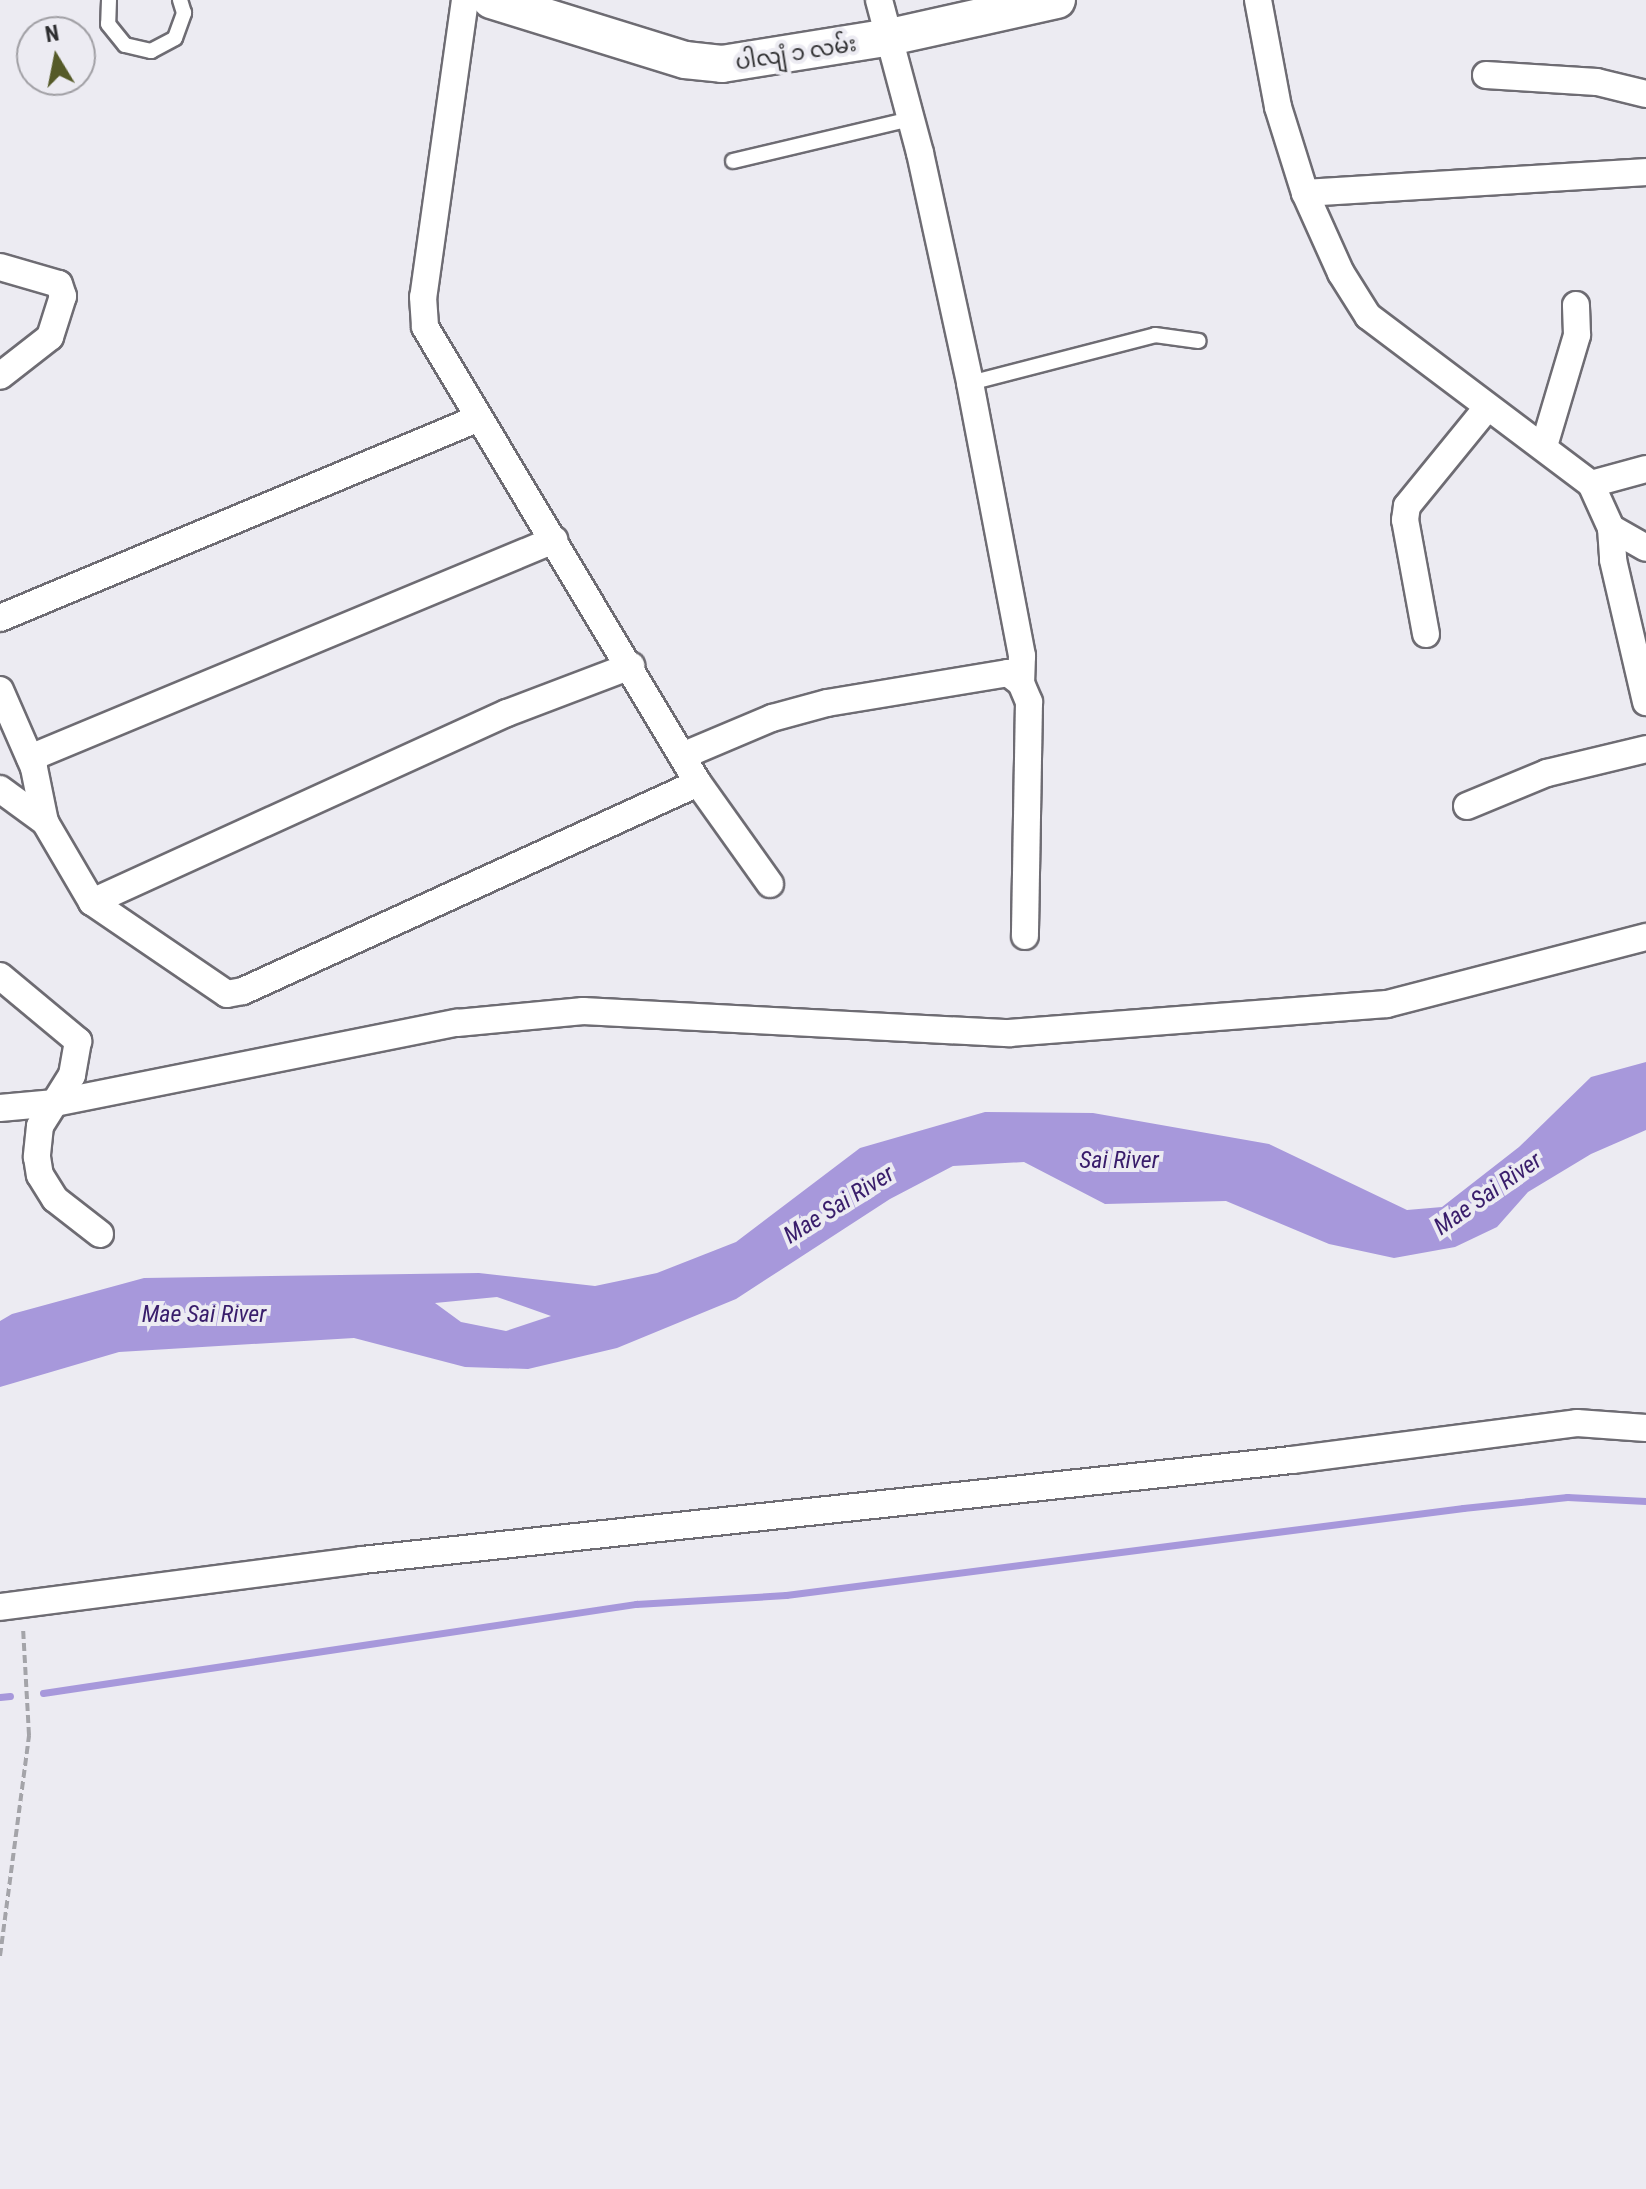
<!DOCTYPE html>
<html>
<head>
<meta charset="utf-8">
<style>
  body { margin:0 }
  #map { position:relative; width:1646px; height:2189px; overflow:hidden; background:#ecebf2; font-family:"Roboto Condensed","Noto Sans Myanmar",sans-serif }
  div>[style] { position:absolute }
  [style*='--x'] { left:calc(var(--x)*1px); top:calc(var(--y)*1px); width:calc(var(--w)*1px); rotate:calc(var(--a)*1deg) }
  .water>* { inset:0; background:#a798db }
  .stream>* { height:7px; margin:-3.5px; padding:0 3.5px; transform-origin:3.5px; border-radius:3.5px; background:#a798db }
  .path>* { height:4px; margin-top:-2px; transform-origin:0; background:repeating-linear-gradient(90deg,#a4a4a9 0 8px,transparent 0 12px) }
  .roads { filter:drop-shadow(2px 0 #6e6c73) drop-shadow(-2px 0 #6e6c73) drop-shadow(0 2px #6e6c73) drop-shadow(0 -2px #6e6c73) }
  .lane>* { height:14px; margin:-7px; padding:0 7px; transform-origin:7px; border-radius:7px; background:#fff }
  .street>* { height:26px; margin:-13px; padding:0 13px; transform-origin:13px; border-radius:13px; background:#fff }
  .secondary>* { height:36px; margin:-18px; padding:0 18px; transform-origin:18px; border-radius:18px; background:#fff }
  span { translate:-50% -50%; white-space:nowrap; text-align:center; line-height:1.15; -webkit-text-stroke:8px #ecebf2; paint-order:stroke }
  .street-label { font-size:22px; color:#2e2e30 }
  .water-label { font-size:24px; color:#391d6b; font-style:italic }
  .north { position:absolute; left:16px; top:16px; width:80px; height:80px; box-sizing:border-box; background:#ecebf2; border:2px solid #a09fa4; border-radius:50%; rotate:350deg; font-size:22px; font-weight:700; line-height:32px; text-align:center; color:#2e2e30 }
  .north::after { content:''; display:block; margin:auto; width:28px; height:36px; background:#555a28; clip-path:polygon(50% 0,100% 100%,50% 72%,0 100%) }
</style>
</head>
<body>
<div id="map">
  <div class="water">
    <i style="clip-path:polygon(evenodd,1646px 1062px,1646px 1130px,1591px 1154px,1528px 1192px,1497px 1227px,1455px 1247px,1394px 1258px,1329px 1244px,1226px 1201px,1105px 1204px,1024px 1162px,953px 1166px,890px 1199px,736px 1299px,617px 1348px,528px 1369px,465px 1367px,354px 1338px,119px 1352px,0 1387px,0 1321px,12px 1314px,144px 1278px,479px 1273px,595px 1286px,657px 1273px,736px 1242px,860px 1148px,985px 1112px,1093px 1113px,1269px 1144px,1407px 1210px,1442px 1207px,1519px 1147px,1591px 1077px,1646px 1062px,497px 1297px,551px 1316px,506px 1331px,461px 1322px,435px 1303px,497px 1297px)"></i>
  </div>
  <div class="stream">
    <i style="--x:43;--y:1693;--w:600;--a:-8.54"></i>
    <i style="--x:636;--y:1604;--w:150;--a:-3.4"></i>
    <i style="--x:786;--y:1595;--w:683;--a:-7.32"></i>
    <i style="--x:1463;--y:1508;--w:105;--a:-6"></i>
    <i style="--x:1567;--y:1497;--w:79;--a:2.9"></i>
    <i style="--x:0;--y:1697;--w:10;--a:-6"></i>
  </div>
  <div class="path">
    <i style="--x:0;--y:1956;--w:223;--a:-82.5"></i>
    <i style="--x:29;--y:1735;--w:106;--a:-93.2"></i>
  </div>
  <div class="roads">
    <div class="lane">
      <i style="--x:109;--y:0;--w:24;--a:92"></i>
      <i style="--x:108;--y:24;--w:27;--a:51"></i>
      <i style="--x:125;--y:45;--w:27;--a:13"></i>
      <i style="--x:151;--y:51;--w:27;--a:-28"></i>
      <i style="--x:175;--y:38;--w:27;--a:-70"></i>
      <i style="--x:184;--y:13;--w:14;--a:-107"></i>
      <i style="--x:733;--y:161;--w:183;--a:-13.3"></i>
      <i style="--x:970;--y:383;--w:191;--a:-14.5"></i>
      <i style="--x:1155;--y:335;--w:44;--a:7.8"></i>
    </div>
    <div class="street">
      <i style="--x:465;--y:0;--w:300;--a:98"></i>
      <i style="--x:423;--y:297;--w:30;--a:86"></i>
      <i style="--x:425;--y:327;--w:531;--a:59.09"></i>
      <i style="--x:698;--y:783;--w:124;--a:54.5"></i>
      <i style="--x:879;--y:0;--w:158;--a:75"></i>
      <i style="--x:920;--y:153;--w:235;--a:77.7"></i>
      <i style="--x:970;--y:383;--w:278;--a:79.2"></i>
      <i style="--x:1022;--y:656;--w:27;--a:92"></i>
      <i style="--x:1258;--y:0;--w:109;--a:79.4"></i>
      <i style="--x:1278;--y:107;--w:90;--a:72.6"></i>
      <i style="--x:1305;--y:193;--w:88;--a:65.8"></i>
      <i style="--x:1341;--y:273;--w:51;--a:57.9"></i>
      <i style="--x:1368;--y:316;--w:279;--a:37"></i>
      <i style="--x:1591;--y:484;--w:48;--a:65.6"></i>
      <i style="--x:1611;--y:528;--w:32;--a:86"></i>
      <i style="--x:1613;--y:560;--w:146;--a:76.9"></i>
      <i style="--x:1486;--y:75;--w:111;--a:3.6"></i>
      <i style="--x:1597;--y:82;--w:50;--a:13.8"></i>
      <i style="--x:1305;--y:193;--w:342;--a:-3.5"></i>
      <i style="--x:0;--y:267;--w:61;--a:16.1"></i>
      <i style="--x:59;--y:284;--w:13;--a:72"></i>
      <i style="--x:63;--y:296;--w:43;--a:107.6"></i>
      <i style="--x:50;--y:337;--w:63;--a:142"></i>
      <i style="--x:1544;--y:446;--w:116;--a:-73.4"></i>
      <i style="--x:1577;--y:335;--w:30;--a:-92"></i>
      <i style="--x:1591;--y:484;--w:57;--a:-15.3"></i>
      <i style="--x:1611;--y:528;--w:40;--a:29.7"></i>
      <i style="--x:0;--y:618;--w:519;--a:-22.66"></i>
      <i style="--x:1426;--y:634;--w:116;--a:-100.4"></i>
      <i style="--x:1405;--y:520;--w:14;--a:-82"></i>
      <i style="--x:1407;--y:506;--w:127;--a:-50.8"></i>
      <i style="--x:0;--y:690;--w:85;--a:66.4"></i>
      <i style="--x:34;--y:768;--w:55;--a:78.5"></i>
      <i style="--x:45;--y:822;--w:93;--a:59.6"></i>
      <i style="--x:92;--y:902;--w:163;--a:34.3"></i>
      <i style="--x:227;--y:994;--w:16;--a:-11"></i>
      <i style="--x:243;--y:991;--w:500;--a:-24.57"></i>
      <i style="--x:682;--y:756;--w:98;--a:-22.9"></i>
      <i style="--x:772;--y:718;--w:57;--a:-15.3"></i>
      <i style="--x:827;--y:703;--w:183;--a:-9.4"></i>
      <i style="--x:1008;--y:673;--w:16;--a:38"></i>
      <i style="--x:1021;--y:683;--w:21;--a:67"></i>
      <i style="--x:1029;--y:702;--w:234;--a:91"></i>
      <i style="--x:30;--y:758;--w:568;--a:-22.59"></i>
      <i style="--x:0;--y:789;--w:56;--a:36.3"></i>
      <i style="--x:1467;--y:806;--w:87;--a:-22.4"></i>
      <i style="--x:1547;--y:773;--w:102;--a:-13.6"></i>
      <i style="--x:92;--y:902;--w:456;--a:-24.5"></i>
      <i style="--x:507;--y:713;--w:133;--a:-20.8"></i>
      <i style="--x:0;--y:976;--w:102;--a:39.8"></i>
      <i style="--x:78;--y:1041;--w:35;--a:100"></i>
      <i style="--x:72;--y:1075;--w:60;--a:122.1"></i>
      <i style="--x:40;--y:1126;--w:31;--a:96"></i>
      <i style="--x:37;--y:1157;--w:18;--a:81"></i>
      <i style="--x:40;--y:1175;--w:28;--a:58"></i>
      <i style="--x:55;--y:1199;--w:57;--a:37.9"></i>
      <i style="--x:0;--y:1108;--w:55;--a:-5.2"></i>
      <i style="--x:55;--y:1103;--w:410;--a:-11.3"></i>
      <i style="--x:457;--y:1023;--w:127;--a:-5.4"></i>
      <i style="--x:583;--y:1011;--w:427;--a:3"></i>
      <i style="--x:1009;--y:1033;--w:379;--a:-4.4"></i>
      <i style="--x:1387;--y:1004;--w:268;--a:-14.5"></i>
      <i style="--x:0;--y:1607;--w:365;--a:-7.4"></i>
      <i style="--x:362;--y:1560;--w:935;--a:-6.14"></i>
      <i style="--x:1292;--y:1460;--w:287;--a:-7.4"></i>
      <i style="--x:1577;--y:1423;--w:69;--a:4.1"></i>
    </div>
    <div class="secondary">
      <i style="--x:491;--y:0;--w:203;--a:17.2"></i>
      <i style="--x:685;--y:60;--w:37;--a:6"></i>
      <i style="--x:722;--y:64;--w:170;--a:-9.1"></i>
      <i style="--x:890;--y:37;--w:171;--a:-12.5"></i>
    </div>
  </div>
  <div class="street-label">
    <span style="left:796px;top:53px;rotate:-9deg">ပါလျံ ၁ လမ်း</span>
  </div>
  <div class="water-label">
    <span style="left:1119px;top:1161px">Sai River</span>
    <span style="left:1488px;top:1194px;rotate:-35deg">Mae Sai River</span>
    <span style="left:839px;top:1205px;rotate:-32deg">Mae Sai River</span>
    <span style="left:204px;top:1315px">Mae Sai River</span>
  </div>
  <div class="north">N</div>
</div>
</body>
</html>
